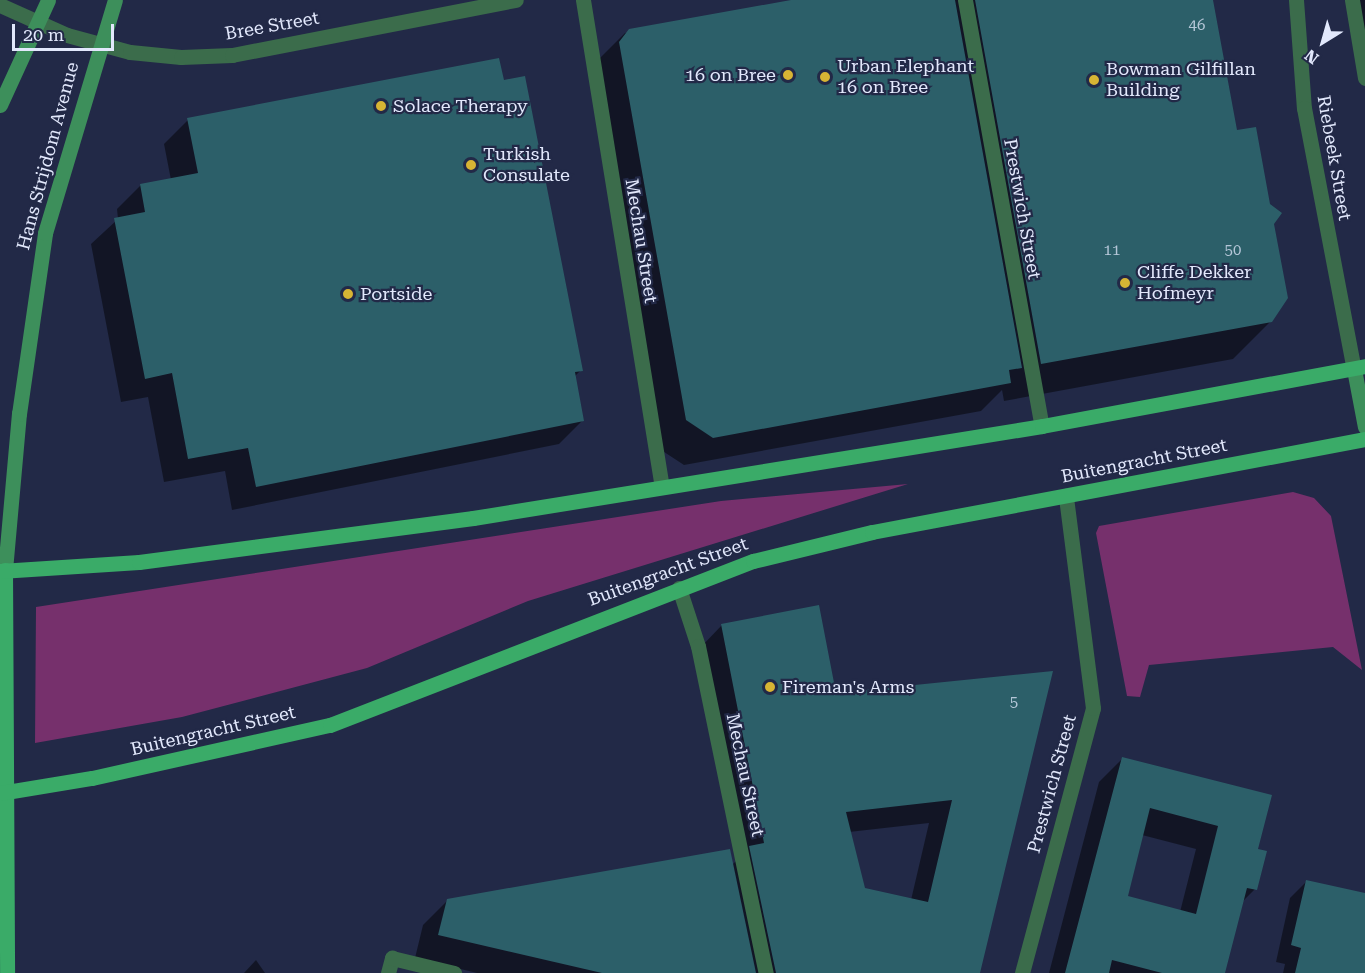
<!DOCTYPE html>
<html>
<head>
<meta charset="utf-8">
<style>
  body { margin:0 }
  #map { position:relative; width:1365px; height:973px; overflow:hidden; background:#222947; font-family:"Roboto Serif",serif }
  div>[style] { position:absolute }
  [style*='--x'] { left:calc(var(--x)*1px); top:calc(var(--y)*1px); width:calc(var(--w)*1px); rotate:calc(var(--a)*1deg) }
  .green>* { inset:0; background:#76306c }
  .shadow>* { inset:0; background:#0007 }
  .building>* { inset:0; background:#2c5f69 }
  .street>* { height:15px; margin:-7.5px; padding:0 7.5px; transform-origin:7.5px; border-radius:7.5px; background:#3b6c4b }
  .secondary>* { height:15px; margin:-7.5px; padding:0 7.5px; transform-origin:7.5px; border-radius:7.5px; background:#3d8f5b }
  .primary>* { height:15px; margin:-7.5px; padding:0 7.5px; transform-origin:7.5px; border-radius:7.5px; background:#3aab68 }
  .dots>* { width:16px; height:16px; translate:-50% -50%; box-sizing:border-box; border:3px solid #222947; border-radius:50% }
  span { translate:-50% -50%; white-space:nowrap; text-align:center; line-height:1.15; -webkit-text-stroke:4.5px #222947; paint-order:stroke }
  .number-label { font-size:15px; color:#b4c6d7 }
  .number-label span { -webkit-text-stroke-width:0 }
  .street-label { font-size:18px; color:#e2e8fc }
  .poi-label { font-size:18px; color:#e2e8fc }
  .left { translate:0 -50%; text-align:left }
  .right { translate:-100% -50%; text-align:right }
  .north { position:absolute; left:1293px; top:12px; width:60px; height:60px; -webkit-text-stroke:4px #222947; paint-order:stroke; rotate:217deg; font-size:16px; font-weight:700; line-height:24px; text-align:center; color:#e2e8fc }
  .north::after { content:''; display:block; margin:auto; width:21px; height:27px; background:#e2e8fc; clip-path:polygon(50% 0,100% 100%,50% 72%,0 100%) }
  .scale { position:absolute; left:12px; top:24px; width:102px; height:27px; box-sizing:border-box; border:3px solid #e2e8fc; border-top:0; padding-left:8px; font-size:18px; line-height:21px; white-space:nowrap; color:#e2e8fc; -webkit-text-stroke:4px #222947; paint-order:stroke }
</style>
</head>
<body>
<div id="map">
  <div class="green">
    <i style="clip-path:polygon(908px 484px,528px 601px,367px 668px,182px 717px,35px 743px,36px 607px,721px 501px)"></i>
    <i style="clip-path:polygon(1293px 492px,1314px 498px,1331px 516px,1362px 670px,1333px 647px,1149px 665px,1140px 697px,1127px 696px,1096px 533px,1099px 526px)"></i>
  </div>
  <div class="shadow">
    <i style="clip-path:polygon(805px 0,1211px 0,1236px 132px,1273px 224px,1271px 321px,1233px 359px,1004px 401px,1002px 390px,981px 411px,684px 465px,658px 448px,596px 62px,625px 33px)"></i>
    <i style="clip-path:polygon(1353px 0,1365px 0,1365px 62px)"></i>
    <i style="clip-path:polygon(188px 120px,581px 370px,574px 377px,583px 420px,559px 444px,232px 510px,225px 471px,164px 482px,148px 397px,121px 402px,91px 244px,118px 219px,117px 209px,141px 185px,171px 180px,164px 144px)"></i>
    <i style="clip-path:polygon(evenodd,722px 625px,835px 695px,1051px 673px,978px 973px,477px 973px,415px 958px,423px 925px,448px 900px,732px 865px,739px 858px,699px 649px,722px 625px,929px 823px,911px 900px,864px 889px,849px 832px,929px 823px)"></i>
    <i style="clip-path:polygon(evenodd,1122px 759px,1256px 850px,1255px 889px,1241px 903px,1224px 973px,1049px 973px,1099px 782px,1122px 759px,1142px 835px,1196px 849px,1180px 912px,1126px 897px,1142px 835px)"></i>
    <i style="clip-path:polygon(1306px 882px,1365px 895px,1365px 973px,1283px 973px,1285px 964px,1276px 962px,1290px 898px)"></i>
    <i style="clip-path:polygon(256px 960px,265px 973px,244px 973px)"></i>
  </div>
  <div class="building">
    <i style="clip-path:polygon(791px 0,955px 0,1022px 368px,1009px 370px,1011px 383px,713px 438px,686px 420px,619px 42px,629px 29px)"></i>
    <i style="clip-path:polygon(975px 0,1213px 0,1237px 130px,1256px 127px,1270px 204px,1282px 213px,1274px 224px,1288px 298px,1272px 322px,1041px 364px)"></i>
    <i style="clip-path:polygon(499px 58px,504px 80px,525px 76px,583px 371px,575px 372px,584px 421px,256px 487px,248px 448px,188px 459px,172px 373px,145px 379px,114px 218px,145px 212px,140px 184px,198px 173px,187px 118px)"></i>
    <i style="clip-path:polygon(evenodd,819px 605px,836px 693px,1053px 671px,980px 973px,776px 973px,749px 846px,764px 843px,721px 624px,819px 605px,952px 800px,928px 902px,865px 888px,846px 812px,952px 800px)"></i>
    <i style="clip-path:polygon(evenodd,1122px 757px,1272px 795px,1258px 849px,1267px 851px,1257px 890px,1247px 888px,1225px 973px,1162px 973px,1112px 960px,1109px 973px,1065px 973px,1122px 757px,1150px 808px,1218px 826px,1196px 914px,1128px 896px,1150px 808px)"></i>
    <i style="clip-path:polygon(730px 849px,756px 973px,602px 973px,438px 935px,447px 899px)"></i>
    <i style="clip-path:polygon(1306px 880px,1365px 893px,1365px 973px,1295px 973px,1301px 948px,1291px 945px)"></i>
  </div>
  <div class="street">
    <i style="--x:583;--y:0;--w:493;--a:80.8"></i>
    <i style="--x:965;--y:0;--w:433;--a:79.8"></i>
    <i style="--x:1296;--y:0;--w:108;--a:85.8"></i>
    <i style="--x:1304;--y:108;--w:266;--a:79.2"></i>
    <i style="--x:1352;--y:0;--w:79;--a:80.5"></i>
    <i style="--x:0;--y:5;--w:73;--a:24.1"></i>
    <i style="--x:67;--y:35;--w:65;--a:15.1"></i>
    <i style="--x:130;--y:52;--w:51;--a:5.6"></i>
    <i style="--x:181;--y:57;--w:51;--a:-2.2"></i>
    <i style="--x:232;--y:55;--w:289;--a:-11"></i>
    <i style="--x:679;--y:588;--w:61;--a:71.9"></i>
    <i style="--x:698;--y:646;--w:334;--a:78.3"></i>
    <i style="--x:388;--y:973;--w:16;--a:-75"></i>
    <i style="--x:392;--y:958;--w:64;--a:13.6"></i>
    <i style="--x:1022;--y:973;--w:274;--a:-75"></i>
    <i style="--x:1093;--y:708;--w:214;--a:-97.3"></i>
  </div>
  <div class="secondary">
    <i style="--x:0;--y:105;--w:115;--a:-65.4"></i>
    <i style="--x:1354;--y:369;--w:59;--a:79.3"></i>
    <i style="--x:5;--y:570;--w:157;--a:-84.9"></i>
    <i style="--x:19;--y:414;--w:183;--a:-81.8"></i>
    <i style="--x:45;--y:233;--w:243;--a:-73.3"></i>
  </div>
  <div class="primary">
    <i style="--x:5;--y:570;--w:403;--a:89.7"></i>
    <i style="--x:0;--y:571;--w:139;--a:-3.7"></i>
    <i style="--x:139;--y:562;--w:337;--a:-7.5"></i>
    <i style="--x:473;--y:518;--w:576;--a:-9.18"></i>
    <i style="--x:1042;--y:426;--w:329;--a:-10.5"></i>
    <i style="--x:0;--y:793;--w:93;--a:-9.3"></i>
    <i style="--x:92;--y:778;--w:244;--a:-12.6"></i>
    <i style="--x:330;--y:725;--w:454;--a:-21.2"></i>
    <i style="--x:753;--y:561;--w:122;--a:-13.7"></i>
    <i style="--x:872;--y:532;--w:502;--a:-10.68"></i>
  </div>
  <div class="dots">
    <i style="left:788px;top:75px;background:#d7b434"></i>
    <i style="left:825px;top:77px;background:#d7b434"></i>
    <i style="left:1094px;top:80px;background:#d7b434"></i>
    <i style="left:381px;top:106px;background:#d7b434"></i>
    <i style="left:471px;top:165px;background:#d7b434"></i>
    <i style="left:1125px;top:283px;background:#d7b434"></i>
    <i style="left:348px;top:294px;background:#d7b434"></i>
    <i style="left:770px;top:687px;background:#d7b434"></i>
  </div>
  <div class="number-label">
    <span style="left:1197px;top:26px">46</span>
    <span style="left:1112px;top:251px">11</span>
    <span style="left:1233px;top:251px">50</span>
    <span style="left:1014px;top:703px">5</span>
  </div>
  <div class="street-label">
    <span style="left:272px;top:26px;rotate:-10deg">Bree Street</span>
    <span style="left:48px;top:156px;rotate:-75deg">Hans Strijdom Avenue</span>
    <span style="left:1334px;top:158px;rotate:80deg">Riebeek Street</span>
    <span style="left:1022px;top:209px;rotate:80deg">Prestwich Street</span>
    <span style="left:641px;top:241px;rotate:81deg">Mechau Street</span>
    <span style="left:1144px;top:461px;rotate:-11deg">Buitengracht Street</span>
    <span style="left:668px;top:572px;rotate:-20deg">Buitengracht Street</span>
    <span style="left:213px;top:731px;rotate:-13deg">Buitengracht Street</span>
    <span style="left:745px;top:775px;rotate:78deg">Mechau Street</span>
    <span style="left:1052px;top:784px;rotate:-75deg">Prestwich Street</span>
  </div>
  <div class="poi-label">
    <span class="left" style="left:837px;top:77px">Urban Elephant<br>16 on Bree</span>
    <span class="left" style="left:1106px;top:80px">Bowman Gilfillan<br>Building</span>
    <span class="right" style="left:776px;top:75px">16 on Bree</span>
    <span class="left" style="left:393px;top:106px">Solace Therapy</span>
    <span class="left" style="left:483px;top:165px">Turkish<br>Consulate</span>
    <span class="left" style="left:1137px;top:283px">Cliffe Dekker<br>Hofmeyr</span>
    <span class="left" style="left:360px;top:294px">Portside</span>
    <span class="left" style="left:782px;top:687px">Fireman's Arms</span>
  </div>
  <div class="north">N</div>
  <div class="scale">20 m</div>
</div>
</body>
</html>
